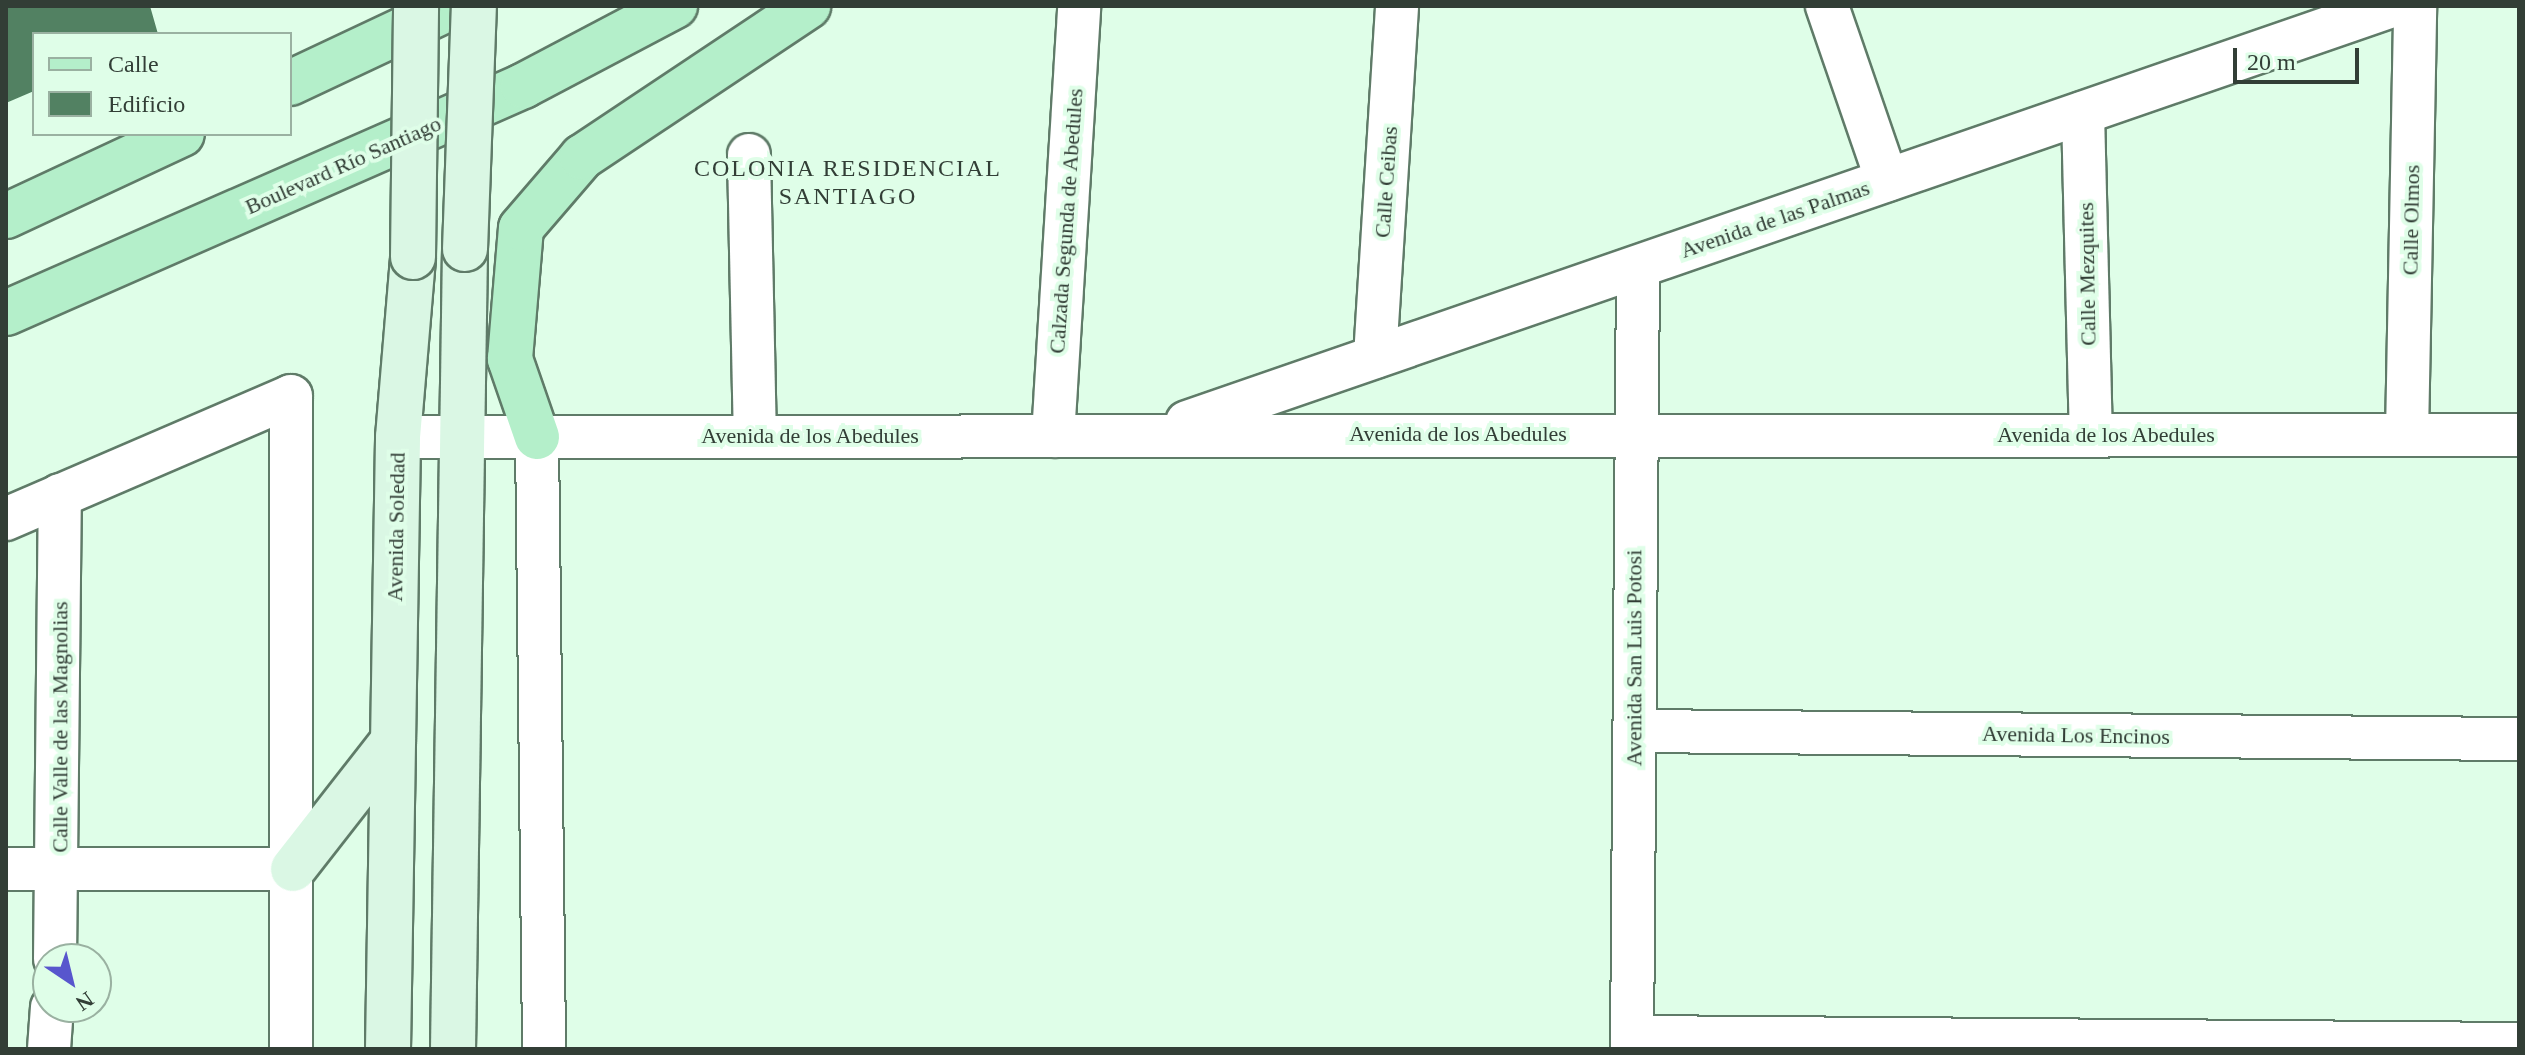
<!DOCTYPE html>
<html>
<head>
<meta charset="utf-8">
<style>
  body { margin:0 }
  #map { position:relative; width:2525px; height:1055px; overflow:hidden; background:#dffee8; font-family:Georgia,serif }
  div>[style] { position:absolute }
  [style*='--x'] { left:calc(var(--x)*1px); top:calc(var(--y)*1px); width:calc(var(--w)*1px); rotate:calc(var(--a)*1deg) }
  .building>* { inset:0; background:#528162 }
  .roads { filter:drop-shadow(2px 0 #5f7b68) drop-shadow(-2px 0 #5f7b68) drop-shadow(0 2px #5f7b68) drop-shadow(0 -2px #5f7b68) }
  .street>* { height:42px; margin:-21px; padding:0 21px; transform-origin:21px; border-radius:21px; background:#fff }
  .secondary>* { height:44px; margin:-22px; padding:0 22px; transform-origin:22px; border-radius:22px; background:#daf7e4 }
  .primary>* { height:44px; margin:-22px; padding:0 22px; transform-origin:22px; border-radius:22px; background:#b4efca }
  .bridges { filter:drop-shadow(2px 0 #5f7b68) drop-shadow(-2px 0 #5f7b68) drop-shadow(0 2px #5f7b68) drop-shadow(0 -2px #5f7b68) }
  .secondary-bridge>* { height:44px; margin:-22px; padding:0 22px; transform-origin:22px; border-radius:22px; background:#daf7e4 }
  span { translate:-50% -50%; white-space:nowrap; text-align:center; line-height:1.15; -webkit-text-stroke:8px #dffee8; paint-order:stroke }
  .street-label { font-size:22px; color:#323e36 }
  .neighbourhood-label { font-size:24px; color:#323e36; letter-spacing:2px }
  .frame { position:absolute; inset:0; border:8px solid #323e36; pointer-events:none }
  .legend { position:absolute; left:32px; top:32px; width:260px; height:104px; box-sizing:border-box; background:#dffee8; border:2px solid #9ab1a1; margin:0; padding:10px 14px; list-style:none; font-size:24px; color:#323e36 }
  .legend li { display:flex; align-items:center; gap:16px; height:40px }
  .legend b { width:40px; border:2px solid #9ab1a1 }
  .north { position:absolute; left:32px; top:943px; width:80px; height:80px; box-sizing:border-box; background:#dffee8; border:2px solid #9ab1a1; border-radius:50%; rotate:145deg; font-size:22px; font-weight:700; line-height:32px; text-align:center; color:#323e36 }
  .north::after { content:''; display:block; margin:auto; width:28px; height:36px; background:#5856cd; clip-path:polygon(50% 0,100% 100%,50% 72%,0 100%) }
  .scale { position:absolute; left:2233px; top:48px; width:126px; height:36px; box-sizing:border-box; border:4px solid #323e36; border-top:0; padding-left:10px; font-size:24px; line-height:28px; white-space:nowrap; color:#323e36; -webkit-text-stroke:6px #dffee8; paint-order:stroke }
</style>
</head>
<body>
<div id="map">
  <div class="building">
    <i style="clip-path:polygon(6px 6px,150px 6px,158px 34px,34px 34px,34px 91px,6px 103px)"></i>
  </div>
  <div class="roads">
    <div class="street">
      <i style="--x:1827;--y:6;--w:184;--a:71"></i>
      <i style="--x:2083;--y:113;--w:322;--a:88.6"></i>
      <i style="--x:749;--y:155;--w:281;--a:88.8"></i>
      <i style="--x:1375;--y:357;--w:352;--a:-86.4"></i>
      <i style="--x:1187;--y:422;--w:1275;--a:-19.05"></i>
      <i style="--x:2407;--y:435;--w:429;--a:-88.9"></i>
      <i style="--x:1053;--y:436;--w:431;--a:-86.5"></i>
      <i style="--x:398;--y:437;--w:2121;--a:-0.05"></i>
      <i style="--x:537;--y:437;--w:612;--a:89.34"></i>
      <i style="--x:6;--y:519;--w:310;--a:-23.3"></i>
      <i style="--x:291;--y:396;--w:653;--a:90"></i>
      <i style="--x:1634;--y:731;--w:885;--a:0.52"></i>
      <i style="--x:6;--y:869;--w:287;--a:0"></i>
      <i style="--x:55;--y:959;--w:464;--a:-89.4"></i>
      <i style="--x:1632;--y:1037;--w:887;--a:0.45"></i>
      <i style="--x:49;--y:1049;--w:42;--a:-85.9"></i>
      <i style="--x:1632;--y:1049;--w:782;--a:-89.56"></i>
    </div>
    <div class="secondary">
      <i style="--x:293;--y:869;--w:162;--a:-52"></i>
      <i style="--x:388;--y:1049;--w:612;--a:-89.06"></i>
      <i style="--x:398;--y:437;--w:181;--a:-85.2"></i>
      <i style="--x:453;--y:1049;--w:800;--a:-89.14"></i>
    </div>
    <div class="primary">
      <i style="--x:290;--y:83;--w:181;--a:-25.2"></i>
      <i style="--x:6;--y:216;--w:194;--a:-25"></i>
      <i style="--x:6;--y:313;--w:565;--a:-23.7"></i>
      <i style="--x:523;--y:86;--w:172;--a:-27.8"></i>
      <i style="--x:537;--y:437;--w:83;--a:-109.1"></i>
      <i style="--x:510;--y:359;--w:131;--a:-85.2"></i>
      <i style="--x:521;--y:228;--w:94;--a:-49.3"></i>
      <i style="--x:582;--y:157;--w:272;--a:-33.7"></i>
    </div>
  </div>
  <div class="bridges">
    <div class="secondary-bridge">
      <i style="--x:465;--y:249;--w:243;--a:-87.9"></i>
      <i style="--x:413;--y:257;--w:251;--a:-89.3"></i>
    </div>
  </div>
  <div class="street-label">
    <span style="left:343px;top:165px;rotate:-24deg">Boulevard Río Santiago</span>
    <span style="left:1386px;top:182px;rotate:-86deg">Calle Ceibas</span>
    <span style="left:1775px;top:219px;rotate:-19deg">Avenida de las Palmas</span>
    <span style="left:2411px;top:220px;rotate:-89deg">Calle Olmos</span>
    <span style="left:1066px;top:221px;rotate:-86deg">Calzada Segunda de Abedules</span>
    <span style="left:2087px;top:274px;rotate:-91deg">Calle Mezquites</span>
    <span style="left:1458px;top:434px">Avenida de los Abedules</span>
    <span style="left:2106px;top:435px">Avenida de los Abedules</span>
    <span style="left:810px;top:436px">Avenida de los Abedules</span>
    <span style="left:396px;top:527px;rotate:-89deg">Avenida Soledad</span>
    <span style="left:1634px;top:658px;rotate:-90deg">Avenida San Luis Potosi</span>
    <span style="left:60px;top:727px;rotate:-90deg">Calle Valle de las Magnolias</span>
    <span style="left:2076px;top:735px;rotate:1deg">Avenida Los Encinos</span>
  </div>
  <div class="neighbourhood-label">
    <span style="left:848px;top:183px">COLONIA RESIDENCIAL<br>SANTIAGO</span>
  </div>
  <div class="frame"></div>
  <ul class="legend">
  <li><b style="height:10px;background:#b4efca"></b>Calle</li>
  <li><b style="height:22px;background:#528162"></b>Edificio</li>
  </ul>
  <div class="north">N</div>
  <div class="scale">20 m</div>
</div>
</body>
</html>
